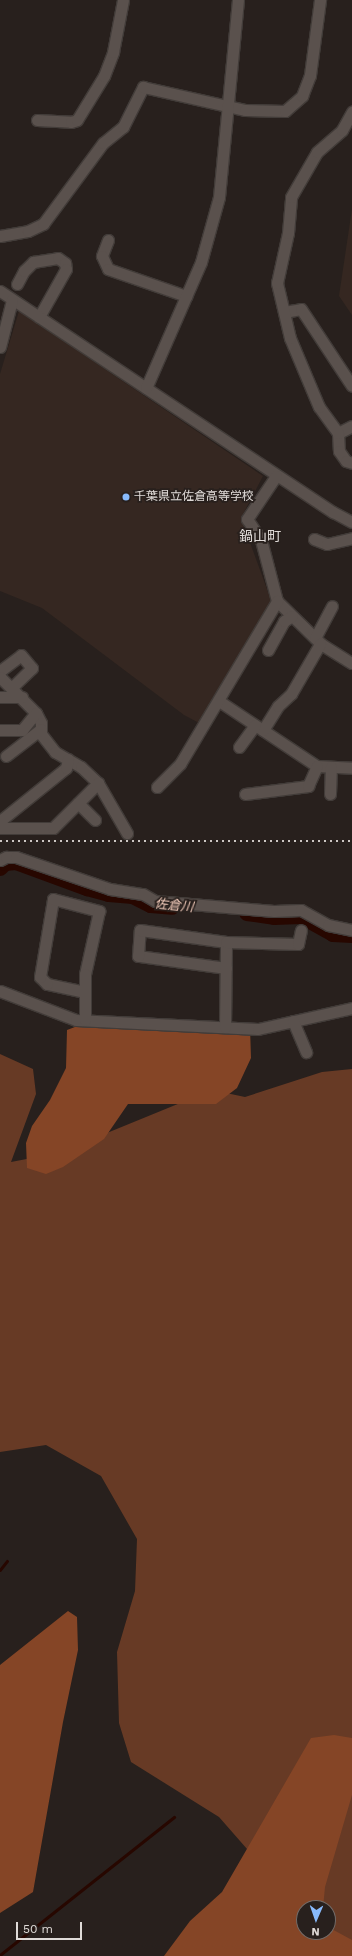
<!DOCTYPE html>
<html>
<head>
<meta charset="utf-8">
<style>
  body { margin:0 }
  #map { position:relative; width:352px; height:1956px; overflow:hidden; background:#28201d; font-family:"Work Sans","Noto Sans JP",sans-serif }
  div>[style] { position:absolute }
  [style*='--x'] { left:calc(var(--x)*1px); top:calc(var(--y)*1px); width:calc(var(--w)*1px); rotate:calc(var(--a)*1deg) }
  .built>* { inset:0; background:#352721 }
  .green>* { inset:0; background:#673a25 }
  .forest>* { inset:0; background:#854526 }
  .stream>* { height:2.5px; margin:-1.25px; padding:0 1.25px; transform-origin:1.25px; border-radius:1.25px; background:#270700 }
  .river>* { height:16px; margin:-8px; padding:0 8px; transform-origin:8px; border-radius:8px; background:#270700 }
  .roads { filter:drop-shadow(1px 0 #423c39) drop-shadow(-1px 0 #423c39) drop-shadow(0 1px #423c39) drop-shadow(0 -1px #423c39) }
  .minor>* { height:11px; margin:-5.5px; padding:0 5.5px; transform-origin:5.5px; border-radius:5.5px; background:#5a514d }
  .rail>* { height:2.5px; margin-top:-1.25px; transform-origin:0; background:repeating-linear-gradient(90deg,#cdc7c4 0 2px,transparent 0 6px) }
  .dots>* { width:11px; height:11px; translate:-50% -50%; box-sizing:border-box; border:2px solid #28201d; border-radius:50% }
  span { translate:-50% -50%; white-space:nowrap; text-align:center; line-height:1.15; -webkit-text-stroke:3.5px #28201d; paint-order:stroke }
  .poi-label { font-size:12px; color:#e0dbd8 }
  .left { translate:0 -50%; text-align:left }
  .water-label { font-size:13px; color:#f8d0bf; font-style:italic }
  .quarter-label { font-size:14px; color:#e0dbd8 }
  .north { position:absolute; left:296px; top:1900px; width:40px; height:40px; box-sizing:border-box; background:#28201d; border:1px solid #726b68; border-radius:50%; rotate:182deg; font-size:11px; font-weight:700; line-height:16px; text-align:center; color:#e0dbd8 }
  .north::after { content:''; display:block; margin:auto; width:14px; height:18px; background:#88bafc; clip-path:polygon(50% 0,100% 100%,50% 72%,0 100%) }
  .scale { position:absolute; left:16px; top:1922px; width:66px; height:18px; box-sizing:border-box; border:2px solid #e0dbd8; border-top:0; padding-left:5px; font-size:12px; line-height:14px; white-space:nowrap; color:#e0dbd8; -webkit-text-stroke:3px #28201d; paint-order:stroke }
</style>
</head>
<body>
<div id="map">
  <div class="built">
    <i style="clip-path:polygon(352px 209px,352px 315px,339px 296px)"></i>
    <i style="clip-path:polygon(19px 311px,263px 476px,241px 518px,271px 600px,201px 724px,184px 715px,42px 608px,0 591px,0 374px)"></i>
  </div>
  <div class="green">
    <i style="clip-path:polygon(0 1054px,33px 1069px,36px 1094px,11px 1162px,58px 1153px,212px 1090px,245px 1097px,322px 1072px,352px 1069px,352px 1953px,328px 1932px,328px 1908px,304px 1908px,295px 1904px,219px 1817px,131px 1762px,119px 1723px,117px 1652px,135px 1591px,137px 1539px,101px 1476px,46px 1445px,0 1452px)"></i>
  </div>
  <div class="forest">
    <i style="clip-path:polygon(96px 1019px,250px 1027px,251px 1058px,237px 1088px,216px 1104px,128px 1104px,104px 1139px,63px 1167px,46px 1174px,27px 1168px,26px 1143px,32px 1126px,50px 1100px,66px 1068px,67px 1030px)"></i>
    <i style="clip-path:polygon(68px 1611px,77px 1617px,78px 1650px,63px 1722px,33px 1892px,0 1913px,0 1665px)"></i>
    <i style="clip-path:polygon(334px 1735px,352px 1738px,352px 1795px,325px 1887px,323px 1908px,304px 1908px,304px 1932px,328px 1932px,328px 1927px,352px 1940px,352px 1956px,164px 1956px,190px 1921px,222px 1892px,311px 1738px)"></i>
  </div>
  <div class="stream">
    <i style="--x:0;--y:1570;--w:11;--a:-52"></i>
    <i style="--x:0;--y:1955;--w:222;--a:-38.4"></i>
  </div>
  <div class="river">
    <i style="--x:0;--y:868;--w:7;--a:-45"></i>
    <i style="--x:5;--y:863;--w:11;--a:-5"></i>
    <i style="--x:16;--y:862;--w:76;--a:20.1"></i>
    <i style="--x:87;--y:888;--w:23;--a:15"></i>
    <i style="--x:109;--y:894;--w:24;--a:5"></i>
    <i style="--x:133;--y:896;--w:20;--a:27"></i>
    <i style="--x:151;--y:905;--w:21;--a:5"></i>
    <i style="--x:247;--y:913;--w:27;--a:8"></i>
    <i style="--x:274;--y:917;--w:27;--a:-2"></i>
    <i style="--x:301;--y:916;--w:37;--a:29"></i>
    <i style="--x:333;--y:934;--w:19;--a:3"></i>
  </div>
  <div class="roads">
    <div class="minor">
      <i style="--x:37;--y:120;--w:34;--a:3"></i>
      <i style="--x:71;--y:122;--w:6;--a:-18"></i>
      <i style="--x:77;--y:120;--w:52;--a:-58.5"></i>
      <i style="--x:104;--y:76;--w:26;--a:-69"></i>
      <i style="--x:113;--y:52;--w:53;--a:-79.1"></i>
      <i style="--x:0;--y:236;--w:28;--a:-10"></i>
      <i style="--x:28;--y:231;--w:17;--a:-25"></i>
      <i style="--x:43;--y:224;--w:101;--a:-53.5"></i>
      <i style="--x:103;--y:143;--w:26;--a:-39"></i>
      <i style="--x:123;--y:127;--w:45;--a:-63.4"></i>
      <i style="--x:143;--y:87;--w:105;--a:12.7"></i>
      <i style="--x:245;--y:110;--w:40;--a:1.4"></i>
      <i style="--x:285;--y:111;--w:23;--a:-41"></i>
      <i style="--x:302;--y:96;--w:22;--a:-69"></i>
      <i style="--x:310;--y:75;--w:76;--a:-82.4"></i>
      <i style="--x:108;--y:240;--w:17;--a:111"></i>
      <i style="--x:102;--y:256;--w:14;--a:65"></i>
      <i style="--x:108;--y:269;--w:83;--a:19.1"></i>
      <i style="--x:17;--y:284;--w:15;--a:-62"></i>
      <i style="--x:24;--y:271;--w:13;--a:-45"></i>
      <i style="--x:33;--y:262;--w:25;--a:-9"></i>
      <i style="--x:58;--y:258;--w:9;--a:36"></i>
      <i style="--x:65;--y:263;--w:6;--a:81"></i>
      <i style="--x:66;--y:269;--w:55;--a:119.4"></i>
      <i style="--x:0;--y:291;--w:400;--a:33.6"></i>
      <i style="--x:333;--y:512;--w:21;--a:28"></i>
      <i style="--x:284;--y:312;--w:17;--a:-10"></i>
      <i style="--x:301;--y:309;--w:92;--a:56.5"></i>
      <i style="--x:0;--y:347;--w:49;--a:-75.7"></i>
      <i style="--x:146;--y:388;--w:137;--a:-66.4"></i>
      <i style="--x:201;--y:262;--w:67;--a:-74.5"></i>
      <i style="--x:219;--y:197;--w:198;--a:-84.5"></i>
      <i style="--x:352;--y:426;--w:16;--a:153"></i>
      <i style="--x:338;--y:433;--w:18;--a:87"></i>
      <i style="--x:339;--y:451;--w:12;--a:55"></i>
      <i style="--x:346;--y:461;--w:6;--a:18"></i>
      <i style="--x:338;--y:433;--w:32;--a:-126"></i>
      <i style="--x:319;--y:407;--w:75;--a:-112.8"></i>
      <i style="--x:290;--y:338;--w:57;--a:-103.3"></i>
      <i style="--x:277;--y:283;--w:51;--a:-77.6"></i>
      <i style="--x:288;--y:233;--w:36;--a:-85"></i>
      <i style="--x:291;--y:197;--w:52;--a:-60"></i>
      <i style="--x:317;--y:152;--w:33;--a:-41"></i>
      <i style="--x:342;--y:130;--w:21;--a:-61"></i>
      <i style="--x:276;--y:476;--w:52;--a:124"></i>
      <i style="--x:247;--y:519;--w:25;--a:56"></i>
      <i style="--x:261;--y:540;--w:63;--a:75.3"></i>
      <i style="--x:277;--y:601;--w:62;--a:44.3"></i>
      <i style="--x:321;--y:644;--w:36;--a:32"></i>
      <i style="--x:314;--y:539;--w:14;--a:21"></i>
      <i style="--x:327;--y:544;--w:26;--a:-13"></i>
      <i style="--x:315;--y:638;--w:36;--a:-62"></i>
      <i style="--x:268;--y:650;--w:33;--a:-61"></i>
      <i style="--x:284;--y:621;--w:9;--a:-32"></i>
      <i style="--x:0;--y:671;--w:26;--a:-37"></i>
      <i style="--x:21;--y:655;--w:17;--a:50"></i>
      <i style="--x:32;--y:668;--w:29;--a:136"></i>
      <i style="--x:0;--y:677;--w:51;--a:45"></i>
      <i style="--x:36;--y:713;--w:11;--a:63"></i>
      <i style="--x:41;--y:723;--w:11;--a:90"></i>
      <i style="--x:41;--y:734;--w:23;--a:52"></i>
      <i style="--x:55;--y:752;--w:30;--a:30"></i>
      <i style="--x:81;--y:767;--w:23;--a:43"></i>
      <i style="--x:98;--y:783;--w:58;--a:59.9"></i>
      <i style="--x:0;--y:697;--w:22;--a:0"></i>
      <i style="--x:219;--y:701;--w:118;--a:33.6"></i>
      <i style="--x:317;--y:766;--w:35;--a:3"></i>
      <i style="--x:0;--y:730;--w:22;--a:0"></i>
      <i style="--x:22;--y:730;--w:22;--a:-51"></i>
      <i style="--x:263;--y:730;--w:28;--a:-58"></i>
      <i style="--x:278;--y:706;--w:18;--a:-43"></i>
      <i style="--x:291;--y:694;--w:58;--a:-59.9"></i>
      <i style="--x:239;--y:747;--w:27;--a:-54"></i>
      <i style="--x:6;--y:756;--w:44;--a:-37.6"></i>
      <i style="--x:157;--y:787;--w:33;--a:-45"></i>
      <i style="--x:180;--y:764;--w:190;--a:-59.2"></i>
      <i style="--x:245;--y:794;--w:64;--a:-7.2"></i>
      <i style="--x:308;--y:786;--w:22;--a:-66"></i>
      <i style="--x:330;--y:794;--w:27;--a:-88"></i>
      <i style="--x:78;--y:803;--w:24;--a:45"></i>
      <i style="--x:0;--y:821;--w:85;--a:-38.8"></i>
      <i style="--x:66;--y:768;--w:9;--a:-77"></i>
      <i style="--x:0;--y:828;--w:53;--a:0"></i>
      <i style="--x:53;--y:828;--w:64;--a:-45"></i>
      <i style="--x:0;--y:860;--w:7;--a:-27"></i>
      <i style="--x:6;--y:857;--w:10;--a:0"></i>
      <i style="--x:16;--y:857;--w:99;--a:18.8"></i>
      <i style="--x:110;--y:889;--w:33;--a:9"></i>
      <i style="--x:143;--y:894;--w:14;--a:30"></i>
      <i style="--x:155;--y:901;--w:119;--a:4.8"></i>
      <i style="--x:274;--y:911;--w:27;--a:-2"></i>
      <i style="--x:301;--y:910;--w:31;--a:29"></i>
      <i style="--x:328;--y:925;--w:25;--a:12"></i>
      <i style="--x:226;--y:968;--w:89;--a:-172.2"></i>
      <i style="--x:138;--y:956;--w:26;--a:-86"></i>
      <i style="--x:140;--y:930;--w:87;--a:7.9"></i>
      <i style="--x:0;--y:991;--w:81;--a:20.9"></i>
      <i style="--x:76;--y:1020;--w:182;--a:2.8"></i>
      <i style="--x:258;--y:1029;--w:96;--a:-12.6"></i>
      <i style="--x:85;--y:992;--w:39;--a:-168"></i>
      <i style="--x:47;--y:984;--w:10;--a:-135"></i>
      <i style="--x:40;--y:977;--w:79;--a:-80.5"></i>
      <i style="--x:53;--y:899;--w:48;--a:14.6"></i>
      <i style="--x:99;--y:911;--w:65;--a:102.5"></i>
      <i style="--x:85;--y:974;--w:46;--a:90"></i>
      <i style="--x:293;--y:1021;--w:34;--a:67"></i>
      <i style="--x:225;--y:1027;--w:85;--a:-89.3"></i>
      <i style="--x:226;--y:942;--w:72;--a:1.6"></i>
      <i style="--x:298;--y:944;--w:14;--a:-78"></i>
    </div>
  </div>
  <div class="rail">
    <i style="--x:0;--y:841;--w:352;--a:0"></i>
  </div>
  <div class="dots">
    <i style="left:126px;top:497px;background:#88bafc"></i>
  </div>
  <div class="poi-label">
    <span class="left" style="left:134px;top:497px">千葉県立佐倉高等学校</span>
  </div>
  <div class="water-label">
    <span style="left:174px;top:906px;rotate:6deg">佐倉川</span>
  </div>
  <div class="quarter-label">
    <span style="left:260px;top:536px">鍋山町</span>
  </div>
  <div class="north">N</div>
  <div class="scale">50 m</div>
</div>
</body>
</html>
